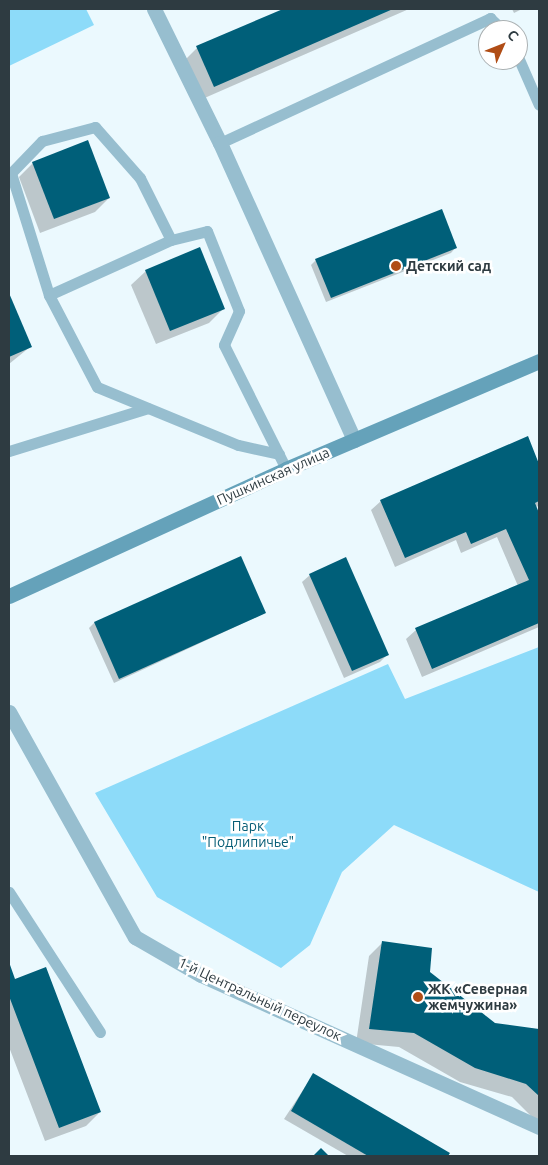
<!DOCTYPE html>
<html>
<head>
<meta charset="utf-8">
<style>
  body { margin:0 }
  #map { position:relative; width:548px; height:1165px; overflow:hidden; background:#ebf9fe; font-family:Ubuntu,sans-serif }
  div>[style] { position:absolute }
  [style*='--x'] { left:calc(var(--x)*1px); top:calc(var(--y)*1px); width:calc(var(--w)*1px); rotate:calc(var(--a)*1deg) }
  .green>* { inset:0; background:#8ddbf9 }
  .shadow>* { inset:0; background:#0003 }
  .building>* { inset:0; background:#005f79 }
  .lane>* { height:11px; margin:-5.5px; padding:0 5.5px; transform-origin:5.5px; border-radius:5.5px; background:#97becf }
  .street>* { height:15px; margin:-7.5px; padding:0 7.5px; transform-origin:7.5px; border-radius:7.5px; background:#97becf }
  .secondary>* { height:15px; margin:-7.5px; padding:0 7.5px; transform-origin:7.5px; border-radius:7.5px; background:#65a2ba }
  .dots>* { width:14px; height:14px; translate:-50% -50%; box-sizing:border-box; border:2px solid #fff; border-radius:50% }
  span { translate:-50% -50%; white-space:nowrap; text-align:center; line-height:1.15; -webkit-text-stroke:5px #fff; paint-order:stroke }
  .poi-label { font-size:14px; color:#2e3b41; font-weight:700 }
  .left { translate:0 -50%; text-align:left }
  .street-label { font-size:14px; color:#2e3b41 }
  .park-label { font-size:14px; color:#065d76 }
  .frame { position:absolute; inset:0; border:10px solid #2e3b41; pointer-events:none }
  .north { position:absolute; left:478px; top:20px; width:50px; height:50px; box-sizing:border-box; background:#fff; border:1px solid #abb1b3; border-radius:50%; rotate:46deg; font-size:14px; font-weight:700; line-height:20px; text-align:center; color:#2e3b41 }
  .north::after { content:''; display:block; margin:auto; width:18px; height:22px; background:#b04d16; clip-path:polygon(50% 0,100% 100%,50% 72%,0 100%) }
</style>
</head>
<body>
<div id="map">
  <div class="green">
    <i style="clip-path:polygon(9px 9px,86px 9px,94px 25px,9px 66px)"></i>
    <i style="clip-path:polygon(539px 647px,539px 892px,394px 825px,342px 872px,310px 945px,281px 968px,157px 897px,95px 793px,388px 664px,405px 699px)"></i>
  </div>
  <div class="shadow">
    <i style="clip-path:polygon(286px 9px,409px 9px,200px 100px,183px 62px,197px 48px)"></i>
    <i style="clip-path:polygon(512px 9px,522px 9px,514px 13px)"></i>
    <i style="clip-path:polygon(33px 163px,109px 198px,95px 212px,40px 233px,19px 177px)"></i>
    <i style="clip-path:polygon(456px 247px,451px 253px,326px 302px,311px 265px,316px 260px)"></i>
    <i style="clip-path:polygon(146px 271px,223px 309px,209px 323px,156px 344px,131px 285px)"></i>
    <i style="clip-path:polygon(9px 297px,30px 347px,9px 364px)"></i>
    <i style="clip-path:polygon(527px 438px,539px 467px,539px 506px,535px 507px,539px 516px,539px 627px,422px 677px,406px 639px,416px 630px,518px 586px,497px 537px,461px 553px,456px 540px,395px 567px,371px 510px,381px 501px)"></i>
    <i style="clip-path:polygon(310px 575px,388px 654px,380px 662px,344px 678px,302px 582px)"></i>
    <i style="clip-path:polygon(265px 613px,114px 683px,89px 628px,94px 623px)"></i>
    <i style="clip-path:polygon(383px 942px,429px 973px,494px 1024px,539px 1030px,539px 1124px,512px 1097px,460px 1082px,399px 1047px,356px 1043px,369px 956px)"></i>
    <i style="clip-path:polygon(9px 965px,14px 980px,100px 1112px,86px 1126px,45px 1141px,9px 1047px)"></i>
    <i style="clip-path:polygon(313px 1075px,449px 1154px,447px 1156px,348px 1156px,284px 1119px)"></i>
  </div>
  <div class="building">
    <i style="clip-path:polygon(283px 9px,393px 9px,214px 87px,196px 46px)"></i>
    <i style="clip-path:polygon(88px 140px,110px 198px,54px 219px,32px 162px)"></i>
    <i style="clip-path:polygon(442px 209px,457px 248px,331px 298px,315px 259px)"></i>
    <i style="clip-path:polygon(200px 247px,225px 309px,170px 331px,145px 270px)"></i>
    <i style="clip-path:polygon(9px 293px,32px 347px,9px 357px)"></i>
    <i style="clip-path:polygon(528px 436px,539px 464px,539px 501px,535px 503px,539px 513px,539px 623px,432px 669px,415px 628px,529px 580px,506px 529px,471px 544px,466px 532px,405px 558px,380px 500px)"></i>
    <i style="clip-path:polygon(241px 556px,266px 613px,119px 679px,94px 622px)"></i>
    <i style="clip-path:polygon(346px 557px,389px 655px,352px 671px,309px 574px)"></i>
    <i style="clip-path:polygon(382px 941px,432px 948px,430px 972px,495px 1023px,539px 1029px,539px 1096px,526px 1084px,475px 1068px,414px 1033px,369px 1029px)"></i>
    <i style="clip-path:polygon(9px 962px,15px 979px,46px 967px,101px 1112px,59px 1128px,9px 996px)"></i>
    <i style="clip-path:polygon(313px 1073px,450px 1153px,448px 1156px,368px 1156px,291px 1111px)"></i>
    <i style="clip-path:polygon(321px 1148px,329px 1156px,313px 1156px)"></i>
  </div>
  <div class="lane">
    <i style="--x:518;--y:57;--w:52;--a:66.4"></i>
    <i style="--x:220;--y:143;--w:298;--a:-24.8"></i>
    <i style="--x:490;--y:18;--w:18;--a:43"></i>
    <i style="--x:49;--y:295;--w:128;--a:-107.3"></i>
    <i style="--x:11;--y:173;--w:45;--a:-45.9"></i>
    <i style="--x:42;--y:141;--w:55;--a:-14.8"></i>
    <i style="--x:95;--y:127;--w:68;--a:48.6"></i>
    <i style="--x:140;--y:178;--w:69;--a:63.4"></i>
    <i style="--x:9;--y:451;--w:145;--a:-17.2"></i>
    <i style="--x:279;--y:454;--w:42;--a:-167.6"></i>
    <i style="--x:238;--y:445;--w:152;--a:-157.6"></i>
    <i style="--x:97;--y:387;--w:104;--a:-117.6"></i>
    <i style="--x:49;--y:295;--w:134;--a:-24.3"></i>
    <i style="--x:171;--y:240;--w:37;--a:-14"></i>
    <i style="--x:207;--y:231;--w:86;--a:68.2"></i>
    <i style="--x:239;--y:311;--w:37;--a:114"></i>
    <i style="--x:224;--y:345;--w:139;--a:63.4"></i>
    <i style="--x:9;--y:892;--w:167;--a:57"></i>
  </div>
  <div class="street">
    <i style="--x:154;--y:9;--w:149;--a:63.8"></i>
    <i style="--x:220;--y:143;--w:326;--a:65.7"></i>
    <i style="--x:9;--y:712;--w:258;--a:60.8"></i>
    <i style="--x:135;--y:937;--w:76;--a:29.9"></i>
    <i style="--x:201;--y:975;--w:371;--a:24.2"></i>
  </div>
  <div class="secondary">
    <i style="--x:9;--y:596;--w:305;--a:-24.6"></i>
    <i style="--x:286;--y:469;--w:275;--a:-23.1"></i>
  </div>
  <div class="dots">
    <i style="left:396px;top:266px;background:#b04d16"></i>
    <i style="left:418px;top:997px;background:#b04d16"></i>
  </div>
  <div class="poi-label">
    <span class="left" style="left:406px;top:266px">Детский сад</span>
    <span class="left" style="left:428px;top:997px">ЖК «Северная<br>жемчужина»</span>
  </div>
  <div class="street-label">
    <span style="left:273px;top:476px;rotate:-24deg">Пушкинская улица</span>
    <span style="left:260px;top:999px;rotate:25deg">1-й Центральный переулок</span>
  </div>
  <div class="park-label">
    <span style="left:248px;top:834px">Парк<br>"Подлипичье"</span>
  </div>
  <div class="frame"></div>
  <div class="north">С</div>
</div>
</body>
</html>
